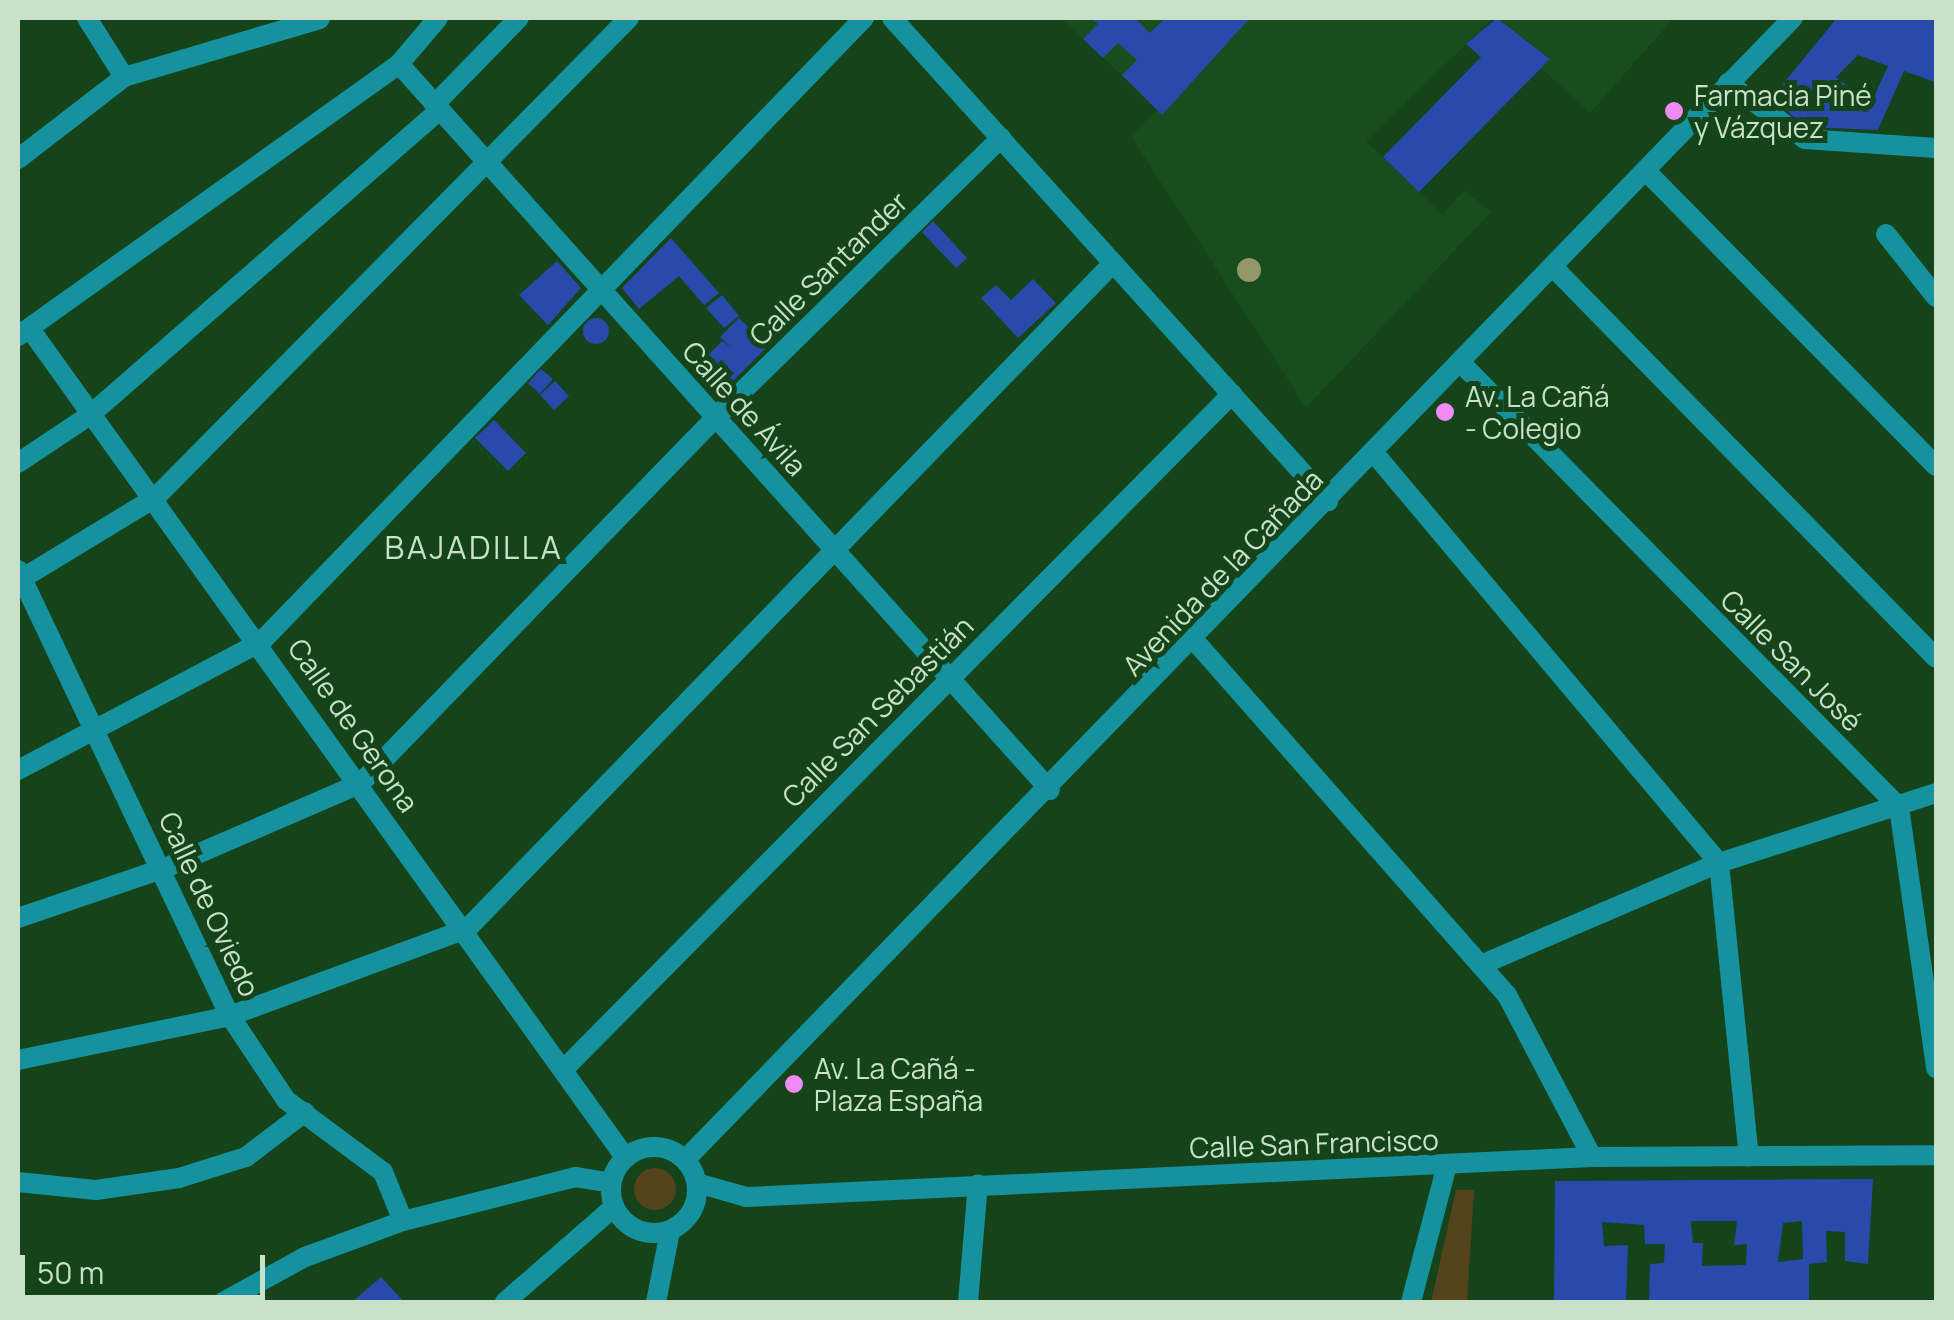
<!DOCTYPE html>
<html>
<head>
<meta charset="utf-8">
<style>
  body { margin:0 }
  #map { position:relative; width:1954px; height:1320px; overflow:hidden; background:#15431a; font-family:Manrope,sans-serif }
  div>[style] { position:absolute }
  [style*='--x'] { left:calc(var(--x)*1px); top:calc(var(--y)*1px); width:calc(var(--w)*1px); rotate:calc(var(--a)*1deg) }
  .built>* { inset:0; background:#184d1e }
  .green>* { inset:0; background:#54431b }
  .round { border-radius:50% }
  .building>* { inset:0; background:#284aab }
  .minor>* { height:20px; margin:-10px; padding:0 10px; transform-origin:10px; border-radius:10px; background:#15929e }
  .tertiary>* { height:20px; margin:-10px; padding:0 10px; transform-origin:10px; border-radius:10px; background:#15929e }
  .tertiary>.ring { margin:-10px; padding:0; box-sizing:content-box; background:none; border:20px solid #15929e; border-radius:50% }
  .trees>* { width:24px; height:24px; margin:-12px; border-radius:50%; background:#919766 }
  .dots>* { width:28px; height:28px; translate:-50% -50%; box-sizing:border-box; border:5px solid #15431a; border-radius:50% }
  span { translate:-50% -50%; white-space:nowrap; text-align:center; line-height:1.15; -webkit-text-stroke:10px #15431a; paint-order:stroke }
  .poi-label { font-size:28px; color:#c8e1c8 }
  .left { translate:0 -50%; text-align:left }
  .street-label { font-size:28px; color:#c8e1c8 }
  .quarter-label { font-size:32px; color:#c8e1c8; letter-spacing:2.5px }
  .frame { position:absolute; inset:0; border:20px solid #c8e1c8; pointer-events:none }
  .scale { position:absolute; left:20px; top:1255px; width:245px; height:45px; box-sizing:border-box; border:5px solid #c8e1c8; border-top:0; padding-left:12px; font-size:30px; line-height:35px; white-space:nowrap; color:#c8e1c8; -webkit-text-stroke:8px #15431a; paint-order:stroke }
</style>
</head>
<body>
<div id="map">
  <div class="built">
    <i style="clip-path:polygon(1061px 18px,1493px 18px,1366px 141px,1443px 215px,1464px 190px,1491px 212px,1306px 408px,1131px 136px,1157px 109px)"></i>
    <i style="clip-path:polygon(1497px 18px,1674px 18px,1590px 113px,1541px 68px,1550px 58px)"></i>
  </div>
  <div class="green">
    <i class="round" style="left:634px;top:1168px;width:42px;height:42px"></i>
    <i style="clip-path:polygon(1456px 1190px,1474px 1190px,1467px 1302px,1431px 1302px)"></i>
  </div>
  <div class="building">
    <i style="clip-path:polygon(1091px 18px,1135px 18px,1150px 33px,1165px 18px,1250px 18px,1162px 115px,1122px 75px,1137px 60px,1118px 43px,1103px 58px,1083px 39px,1098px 24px)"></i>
    <i style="clip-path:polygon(1497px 18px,1550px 59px,1419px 192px,1383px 157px,1481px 57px,1466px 44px)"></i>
    <i style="clip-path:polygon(evenodd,1837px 18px,1936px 18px,1935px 82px,1904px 71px,1878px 130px,1803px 127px,1773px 96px,1837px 18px,1858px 55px,1888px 66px,1867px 112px,1832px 102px,1849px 87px,1836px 77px,1858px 55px)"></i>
    <i style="clip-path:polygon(933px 221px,967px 258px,956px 268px,922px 232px)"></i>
    <i style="clip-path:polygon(671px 238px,719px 293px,704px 305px,679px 276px,639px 309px,622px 288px)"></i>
    <i style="clip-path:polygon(557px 261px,581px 288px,548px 325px,519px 295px)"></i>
    <i style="clip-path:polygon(1033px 279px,1056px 303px,1018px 338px,981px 298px,996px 285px,1011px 300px)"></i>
    <i style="clip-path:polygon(722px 295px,739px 316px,724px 328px,706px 308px)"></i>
    <i style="clip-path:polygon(739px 318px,768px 346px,732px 382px,707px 356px,722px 341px,732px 348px,720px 337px)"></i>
    <i class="round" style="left:583px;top:318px;width:26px;height:26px"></i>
    <i style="clip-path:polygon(541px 369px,553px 379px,540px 394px,528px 383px)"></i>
    <i style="clip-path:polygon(555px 381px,569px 396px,554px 410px,540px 395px)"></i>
    <i style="clip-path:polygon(494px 420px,526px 453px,508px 471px,475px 438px)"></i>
    <i style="clip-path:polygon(evenodd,1873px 1179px,1868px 1264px,1845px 1261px,1845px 1232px,1826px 1231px,1827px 1262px,1809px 1264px,1809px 1302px,1649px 1302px,1650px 1264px,1664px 1263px,1665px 1244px,1645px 1244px,1644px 1225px,1602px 1222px,1604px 1246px,1628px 1245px,1626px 1302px,1554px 1302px,1555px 1181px,1873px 1179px,1691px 1221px,1737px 1221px,1734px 1245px,1747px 1244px,1746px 1265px,1702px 1266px,1703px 1243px,1693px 1243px,1691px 1221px,1873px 1179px,1802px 1221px,1803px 1259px,1778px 1262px,1783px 1223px,1802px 1221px)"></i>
    <i style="clip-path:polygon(381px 1277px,404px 1302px,352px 1302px)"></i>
  </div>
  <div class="minor">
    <i style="--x:87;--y:18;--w:70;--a:57.9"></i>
    <i style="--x:892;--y:18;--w:651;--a:47.93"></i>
    <i style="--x:399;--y:64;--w:975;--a:48.12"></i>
    <i style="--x:1728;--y:83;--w:95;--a:36"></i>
    <i style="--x:1805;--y:139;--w:131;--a:3.9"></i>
    <i style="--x:435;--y:104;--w:120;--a:-45.7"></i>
    <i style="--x:18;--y:159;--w:134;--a:-37.7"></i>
    <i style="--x:124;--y:77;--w:204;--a:-16.5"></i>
    <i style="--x:1646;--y:171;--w:414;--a:45.5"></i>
    <i style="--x:1886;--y:234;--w:80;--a:51.6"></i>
    <i style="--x:1553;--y:267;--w:547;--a:45.59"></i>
    <i style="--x:30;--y:329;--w:1020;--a:54.3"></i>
    <i style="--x:18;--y:336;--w:468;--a:-35.5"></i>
    <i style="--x:399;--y:64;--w:60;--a:-49.7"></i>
    <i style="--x:1461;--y:363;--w:624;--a:45.39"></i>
    <i style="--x:1899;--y:807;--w:264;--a:81.9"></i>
    <i style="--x:1374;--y:453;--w:536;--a:49.92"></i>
    <i style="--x:1719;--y:863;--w:295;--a:84.2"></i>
    <i style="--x:18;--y:463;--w:87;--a:-33.7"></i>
    <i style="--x:90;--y:415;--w:464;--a:-41.1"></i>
    <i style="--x:18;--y:570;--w:494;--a:64.6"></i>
    <i style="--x:230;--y:1016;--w:101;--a:56.3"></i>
    <i style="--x:286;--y:1100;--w:121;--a:36.6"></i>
    <i style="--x:383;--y:1172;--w:53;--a:67.8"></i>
    <i style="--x:18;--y:581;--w:162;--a:-31.3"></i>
    <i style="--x:156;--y:497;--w:673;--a:-45.36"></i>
    <i style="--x:1194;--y:640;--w:473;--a:48.6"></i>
    <i style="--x:1507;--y:995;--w:183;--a:62.3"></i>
    <i style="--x:18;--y:770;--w:275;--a:-27.8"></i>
    <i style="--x:261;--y:642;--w:868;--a:-45.98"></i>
    <i style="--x:18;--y:918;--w:155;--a:-18.8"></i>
    <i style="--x:165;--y:868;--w:214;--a:-23.4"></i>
    <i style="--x:361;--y:783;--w:510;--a:-45.87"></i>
    <i style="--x:716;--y:417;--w:399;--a:-44.4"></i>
    <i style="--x:1483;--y:964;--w:257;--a:-23.2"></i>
    <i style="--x:1719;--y:863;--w:228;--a:-17.9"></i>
    <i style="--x:18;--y:1060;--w:217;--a:-11.7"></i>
    <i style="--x:230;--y:1016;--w:252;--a:-20.2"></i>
    <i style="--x:467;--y:929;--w:928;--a:-45.87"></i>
    <i style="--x:564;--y:1069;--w:950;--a:-45.3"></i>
    <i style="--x:18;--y:1182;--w:78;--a:5.9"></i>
    <i style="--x:96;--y:1190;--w:84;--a:-8.2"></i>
    <i style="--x:179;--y:1178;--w:70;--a:-17.4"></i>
    <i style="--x:246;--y:1157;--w:74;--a:-37.3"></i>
    <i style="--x:697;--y:1183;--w:51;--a:15.9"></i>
    <i style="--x:746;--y:1197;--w:847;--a:-2.71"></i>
    <i style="--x:1592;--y:1157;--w:344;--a:-0.3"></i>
    <i style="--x:223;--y:1302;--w:94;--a:-28.8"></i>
    <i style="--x:305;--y:1257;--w:104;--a:-20.2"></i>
    <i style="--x:403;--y:1221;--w:178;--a:-14.3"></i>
    <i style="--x:575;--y:1177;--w:36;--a:9"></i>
    <i style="--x:656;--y:1302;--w:72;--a:-78.8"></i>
    <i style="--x:968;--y:1302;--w:118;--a:-85.2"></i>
    <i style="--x:1411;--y:1302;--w:142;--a:-75.3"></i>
  </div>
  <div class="tertiary">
    <i class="ring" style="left:611px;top:1147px;width:66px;height:66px"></i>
    <i style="--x:685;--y:1160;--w:1591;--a:-45.87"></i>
    <i style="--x:505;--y:1302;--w:145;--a:-41.1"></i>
  </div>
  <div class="trees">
    <i style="left:1249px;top:270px"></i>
  </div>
  <div class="dots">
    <i style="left:1674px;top:111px;background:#f08bf5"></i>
    <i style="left:1445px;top:412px;background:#f08bf5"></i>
    <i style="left:794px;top:1084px;background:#f08bf5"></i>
  </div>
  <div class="poi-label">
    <span class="left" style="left:1694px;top:111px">Farmacia Piné<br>y Vázquez</span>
    <span class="left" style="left:1465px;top:412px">Av. La Cañá<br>- Colegio</span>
    <span class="left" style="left:814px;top:1084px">Av. La Cañá -<br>Plaza España</span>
  </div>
  <div class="street-label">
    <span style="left:828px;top:268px;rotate:-44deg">Calle Santander</span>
    <span style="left:745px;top:408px;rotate:48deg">Calle de Ávila</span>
    <span style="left:1222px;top:572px;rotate:-46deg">Avenida de la Cañada</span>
    <span style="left:1792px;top:660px;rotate:45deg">Calle San José</span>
    <span style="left:877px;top:711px;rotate:-45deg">Calle San Sebastián</span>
    <span style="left:354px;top:725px;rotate:55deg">Calle de Gerona</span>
    <span style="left:210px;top:904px;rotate:65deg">Calle de Oviedo</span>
    <span style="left:1314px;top:1143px;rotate:-2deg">Calle San Francisco</span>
  </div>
  <div class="quarter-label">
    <span style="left:474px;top:547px">BAJADILLA</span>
  </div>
  <div class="frame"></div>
  <div class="scale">50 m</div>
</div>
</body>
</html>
